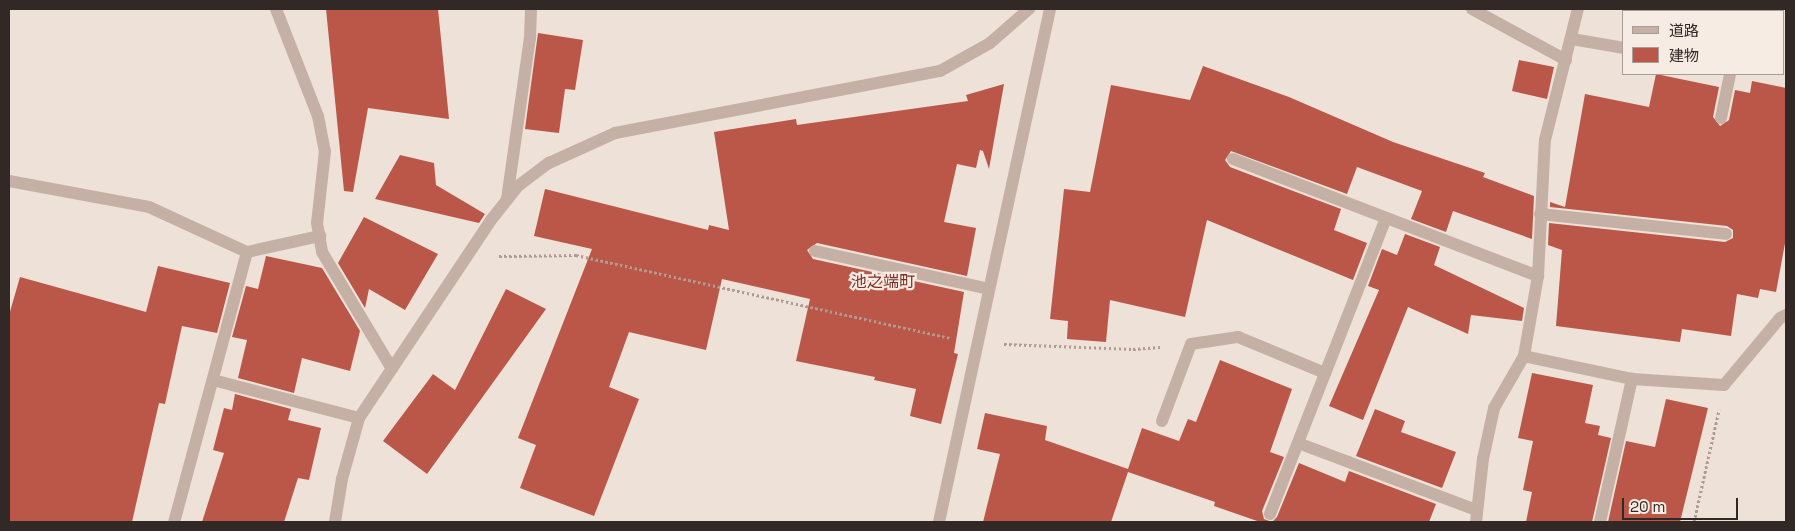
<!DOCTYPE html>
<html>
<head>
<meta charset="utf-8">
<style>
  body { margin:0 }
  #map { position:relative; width:1795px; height:531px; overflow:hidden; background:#eee1d8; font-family:"Space Grotesk","Noto Sans JP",sans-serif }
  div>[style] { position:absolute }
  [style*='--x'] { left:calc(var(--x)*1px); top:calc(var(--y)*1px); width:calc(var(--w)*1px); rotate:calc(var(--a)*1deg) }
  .building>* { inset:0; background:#bb5749 }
  .path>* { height:3px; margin-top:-1.5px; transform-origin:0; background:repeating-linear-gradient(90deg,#b19a90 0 2.5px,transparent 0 5px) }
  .service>* { height:12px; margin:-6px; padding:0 6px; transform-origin:6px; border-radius:6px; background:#c5b0a6 }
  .minor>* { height:12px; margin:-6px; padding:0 6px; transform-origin:6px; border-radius:6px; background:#c5b0a6 }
  .tertiary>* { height:12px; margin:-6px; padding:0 6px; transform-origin:6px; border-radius:6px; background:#c5b0a6 }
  span { translate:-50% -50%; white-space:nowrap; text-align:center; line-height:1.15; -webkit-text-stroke:4.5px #f7ece4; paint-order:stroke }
  .neighbourhood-label { font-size:16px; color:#7a2f26 }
  .frame { position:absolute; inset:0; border:10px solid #322826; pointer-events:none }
  .legend { position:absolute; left:1622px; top:10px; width:162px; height:65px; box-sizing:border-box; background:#f7ece4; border:1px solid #a89e98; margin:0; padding:6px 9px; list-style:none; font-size:15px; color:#322826 }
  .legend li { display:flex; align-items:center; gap:10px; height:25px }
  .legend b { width:25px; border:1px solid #a89e98 }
  .scale { position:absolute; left:1622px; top:498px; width:116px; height:22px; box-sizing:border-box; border:2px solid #322826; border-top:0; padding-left:6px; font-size:15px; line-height:18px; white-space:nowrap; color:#322826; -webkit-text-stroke:4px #f7ece4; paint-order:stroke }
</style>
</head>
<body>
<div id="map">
  <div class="building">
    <i style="clip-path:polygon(326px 9px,438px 9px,449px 119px,368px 108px,353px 192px,344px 191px)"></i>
    <i style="clip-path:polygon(538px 33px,583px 40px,575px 90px,565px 89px,559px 133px,525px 129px)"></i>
    <i style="clip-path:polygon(1519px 60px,1554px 67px,1547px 99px,1512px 91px)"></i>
    <i style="clip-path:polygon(1203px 66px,1289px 97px,1393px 142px,1485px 173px,1483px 177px,1534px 196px,1532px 239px,1453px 211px,1446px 232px,1411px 219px,1422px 191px,1357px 167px,1347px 194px,1231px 151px,1225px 160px,1230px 167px,1341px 209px,1334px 230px,1367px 243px,1353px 280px,1207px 220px,1185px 317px,1110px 300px,1106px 342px,1067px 339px,1068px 321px,1050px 319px,1064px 189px,1090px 192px,1111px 85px,1190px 100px)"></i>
    <i style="clip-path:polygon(1656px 74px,1719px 87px,1713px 117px,1720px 126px,1729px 120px,1735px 90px,1750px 93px,1752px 81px,1786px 88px,1786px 238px,1776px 292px,1760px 289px,1758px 298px,1737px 294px,1731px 336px,1682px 329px,1680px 342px,1556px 326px,1562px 250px,1548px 245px,1549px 223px,1725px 242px,1733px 238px,1733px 230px,1727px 226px,1550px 207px,1550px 202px,1565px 207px,1585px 94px,1649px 107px)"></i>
    <i style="clip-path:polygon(1004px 84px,989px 169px,983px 151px,980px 150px,976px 168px,957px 164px,944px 222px,976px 228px,967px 276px,817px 243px,807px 250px,813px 259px,964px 292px,954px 353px,958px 354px,941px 424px,910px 416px,916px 389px,874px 380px,875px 377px,796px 361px,810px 299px,722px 279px,706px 350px,629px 332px,609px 387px,639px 399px,594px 516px,520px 488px,536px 445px,518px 438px,592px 249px,534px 236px,545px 189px,708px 230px,709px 225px,729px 230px,714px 132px,796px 119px,797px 125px,968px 101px,966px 95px)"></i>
    <i style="clip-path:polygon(400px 155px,434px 163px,436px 185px,485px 214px,479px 223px,375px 199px)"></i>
    <i style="clip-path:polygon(364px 217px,438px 254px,405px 310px,369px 289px,365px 308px,338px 263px)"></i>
    <i style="clip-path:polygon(1405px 234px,1440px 247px,1434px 265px,1524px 308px,1522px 321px,1471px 315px,1468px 334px,1408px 307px,1363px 420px,1329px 406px,1379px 290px,1368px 286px,1382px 249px,1397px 255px)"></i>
    <i style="clip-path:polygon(266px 256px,322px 268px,360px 331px,350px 371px,302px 358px,294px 393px,238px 378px,247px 340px,232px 337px,246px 286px,258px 289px)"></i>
    <i style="clip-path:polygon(158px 266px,230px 283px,217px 333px,182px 326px,165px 404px,159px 403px,132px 522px,9px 522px,9px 315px,20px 277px,146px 312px)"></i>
    <i style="clip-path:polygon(506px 289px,546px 309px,427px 474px,383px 441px,433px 374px,455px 390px)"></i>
    <i style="clip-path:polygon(1220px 360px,1292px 389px,1270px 452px,1284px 457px,1262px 511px,1264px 519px,1272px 522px,1277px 517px,1299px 463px,1345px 482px,1349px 471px,1436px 504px,1429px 522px,1260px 522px,1214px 506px,1215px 502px,1128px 472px,1111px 522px,983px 522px,1000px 454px,977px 449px,985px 413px,1047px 426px,1045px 440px,1128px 469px,1142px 428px,1179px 441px,1188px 419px,1196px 422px)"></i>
    <i style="clip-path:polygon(1532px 373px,1593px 385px,1585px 423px,1600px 426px,1598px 435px,1611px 438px,1592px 522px,1526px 522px,1532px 492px,1523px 490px,1533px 441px,1518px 438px)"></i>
    <i style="clip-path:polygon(235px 394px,291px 409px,288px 420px,321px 428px,309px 480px,298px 478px,284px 522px,202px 522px,224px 453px,213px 450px,224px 408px,232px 410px)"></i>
    <i style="clip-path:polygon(1666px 399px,1708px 408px,1680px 522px,1608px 522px,1626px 441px,1655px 447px)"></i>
    <i style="clip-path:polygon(1375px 409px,1405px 421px,1401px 432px,1456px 452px,1442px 488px,1356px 456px)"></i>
  </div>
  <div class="path">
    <i style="--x:499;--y:256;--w:77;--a:-0.7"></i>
    <i style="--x:576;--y:255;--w:384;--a:12.5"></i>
    <i style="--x:1004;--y:344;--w:129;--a:2.2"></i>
    <i style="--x:1133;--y:349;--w:27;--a:-4"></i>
    <i style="--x:1694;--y:522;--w:115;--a:-77.4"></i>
  </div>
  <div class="service">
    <i style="--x:1540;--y:214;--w:187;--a:6.1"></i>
  </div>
  <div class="minor">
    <i style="--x:276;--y:9;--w:115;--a:68.6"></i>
    <i style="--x:318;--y:116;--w:36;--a:79"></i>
    <i style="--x:325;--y:151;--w:72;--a:96.3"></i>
    <i style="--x:317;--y:223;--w:29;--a:80"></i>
    <i style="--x:322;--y:252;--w:136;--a:59.1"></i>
    <i style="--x:1472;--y:9;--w:107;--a:28.5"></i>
    <i style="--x:1572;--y:39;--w:53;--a:9.8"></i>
    <i style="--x:1721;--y:118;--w:45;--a:-78.4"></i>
    <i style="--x:1233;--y:159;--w:327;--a:21"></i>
    <i style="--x:9;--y:181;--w:142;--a:10.5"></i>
    <i style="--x:149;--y:207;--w:108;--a:24.7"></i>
    <i style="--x:247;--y:252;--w:280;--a:105.1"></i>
    <i style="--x:507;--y:199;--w:163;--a:-81.9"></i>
    <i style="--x:530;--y:38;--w:29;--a:-88"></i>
    <i style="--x:815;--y:251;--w:178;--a:12.3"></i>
    <i style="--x:247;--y:252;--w:75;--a:-12.4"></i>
    <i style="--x:1524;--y:356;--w:110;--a:12"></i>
    <i style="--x:1632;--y:379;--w:92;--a:3.7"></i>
    <i style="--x:1724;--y:385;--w:87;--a:-50.1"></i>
    <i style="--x:1780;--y:318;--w:7;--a:-27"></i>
    <i style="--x:213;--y:380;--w:151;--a:14.6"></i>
    <i style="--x:1162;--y:421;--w:82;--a:-69.4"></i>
    <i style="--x:1191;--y:344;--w:48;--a:-8.5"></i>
    <i style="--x:1238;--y:337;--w:94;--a:22.5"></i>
    <i style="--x:1298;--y:443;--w:190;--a:20.6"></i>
    <i style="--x:1270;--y:514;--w:318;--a:-68.6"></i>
    <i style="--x:939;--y:522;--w:525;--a:-77.79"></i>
    <i style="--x:1476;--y:522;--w:63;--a:-83.7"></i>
    <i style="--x:1483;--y:459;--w:52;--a:-77.8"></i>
    <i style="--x:1494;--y:408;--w:60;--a:-60"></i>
    <i style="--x:1524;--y:356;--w:81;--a:-80.1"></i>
    <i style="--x:1538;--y:276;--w:136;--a:-87.1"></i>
    <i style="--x:1545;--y:140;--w:135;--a:-75.9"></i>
    <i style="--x:1600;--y:522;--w:147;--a:-77.4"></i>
  </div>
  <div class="tertiary">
    <i style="--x:335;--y:522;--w:44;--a:-80.8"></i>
    <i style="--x:342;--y:479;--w:63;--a:-74.4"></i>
    <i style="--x:359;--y:418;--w:238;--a:-56.3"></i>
    <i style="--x:491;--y:220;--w:43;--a:-51.5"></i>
    <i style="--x:518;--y:186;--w:39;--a:-37"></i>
    <i style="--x:549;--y:163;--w:72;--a:-24.4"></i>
    <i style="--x:615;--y:133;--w:331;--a:-10.8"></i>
    <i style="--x:940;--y:71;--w:57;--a:-29.2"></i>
    <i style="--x:990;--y:43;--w:52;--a:-41.1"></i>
  </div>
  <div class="neighbourhood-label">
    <span style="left:883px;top:282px">池之端町</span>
  </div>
  <div class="frame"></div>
  <ul class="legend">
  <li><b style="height:6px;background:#c5b0a6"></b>道路</li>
  <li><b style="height:14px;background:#bb5749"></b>建物</li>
  </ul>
  <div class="scale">20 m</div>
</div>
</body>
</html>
